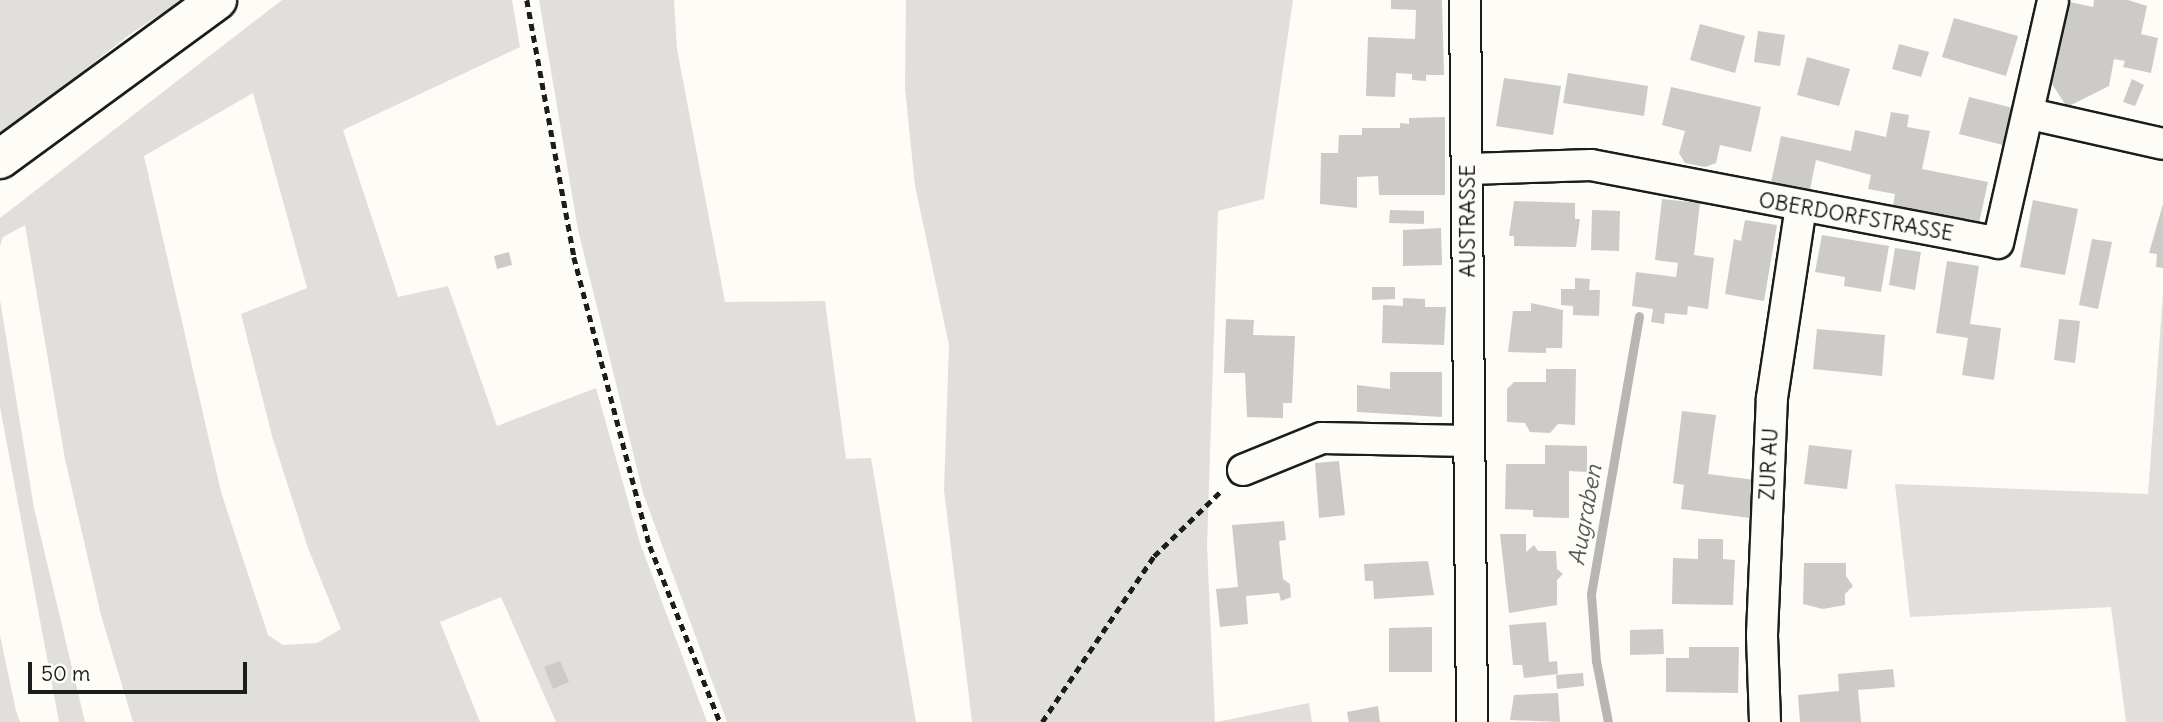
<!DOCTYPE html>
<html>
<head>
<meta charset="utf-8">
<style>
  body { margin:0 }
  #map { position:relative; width:2163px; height:722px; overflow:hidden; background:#fdfcf7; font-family:Delius,sans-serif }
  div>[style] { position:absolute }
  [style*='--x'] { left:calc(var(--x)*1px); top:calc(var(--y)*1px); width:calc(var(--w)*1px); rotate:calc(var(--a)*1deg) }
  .green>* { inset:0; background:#e0dfdb }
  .stream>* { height:9px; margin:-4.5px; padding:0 4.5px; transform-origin:4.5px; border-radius:4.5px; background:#b7b6b2 }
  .building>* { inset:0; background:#cccbc8 }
  .path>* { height:4.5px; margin-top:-2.25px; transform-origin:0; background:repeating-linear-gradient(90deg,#1c1c1c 0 7px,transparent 0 12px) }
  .roads { filter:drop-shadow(2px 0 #1c1c1c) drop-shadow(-2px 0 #1c1c1c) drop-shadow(0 2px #1c1c1c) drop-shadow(0 -2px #1c1c1c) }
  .street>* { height:30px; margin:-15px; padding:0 15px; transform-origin:15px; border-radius:15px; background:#fdfcf7 }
  .secondary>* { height:38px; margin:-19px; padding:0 19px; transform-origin:19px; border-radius:19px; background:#fdfcf7 }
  span { translate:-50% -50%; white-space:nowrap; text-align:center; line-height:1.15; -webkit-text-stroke:5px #fdfcf7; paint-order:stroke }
  .street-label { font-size:21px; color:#1c1c1c }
  .water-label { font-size:23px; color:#5a5a58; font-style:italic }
  .scale { position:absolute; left:28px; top:662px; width:219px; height:32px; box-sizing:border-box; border:4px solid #1c1c1c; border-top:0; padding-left:9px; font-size:21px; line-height:24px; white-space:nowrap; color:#1c1c1c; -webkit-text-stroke:5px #fdfcf7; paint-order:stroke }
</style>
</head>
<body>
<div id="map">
  <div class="green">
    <i style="clip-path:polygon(0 0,182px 0,129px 35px,0 136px)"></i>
    <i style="clip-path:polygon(evenodd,282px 0,512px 0,520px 47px,343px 130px,398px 297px,448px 286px,497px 426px,596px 388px,640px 543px,707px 722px,556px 722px,501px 597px,440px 622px,480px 722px,133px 722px,101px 615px,65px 459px,25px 225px,3px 237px,0 246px,0 218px,282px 0,253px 93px,307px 288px,241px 314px,272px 436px,308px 548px,341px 629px,317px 643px,283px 645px,268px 635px,221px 492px,144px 156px,253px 93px)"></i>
    <i style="clip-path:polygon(539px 0,674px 0,677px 49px,725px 302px,825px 301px,846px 459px,871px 458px,916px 722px,727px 722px,643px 493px,578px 230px)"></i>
    <i style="clip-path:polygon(906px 0,1293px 0,1264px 199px,1218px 211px,1207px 546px,1215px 722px,972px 722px,944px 490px,949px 345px,915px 186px,905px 88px)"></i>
    <i style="clip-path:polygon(2163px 294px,2163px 722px,2126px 722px,2111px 607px,1910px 617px,1895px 484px,2148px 494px)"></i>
    <i style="clip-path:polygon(0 300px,34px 508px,85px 722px,59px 722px,0 407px)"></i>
    <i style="clip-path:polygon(0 635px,16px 711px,20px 722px,0 722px)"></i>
    <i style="clip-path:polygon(1309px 703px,1312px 722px,1217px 722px)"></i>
  </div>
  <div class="stream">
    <i style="--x:1608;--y:722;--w:62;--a:-101.1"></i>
    <i style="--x:1596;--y:661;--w:67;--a:-94.3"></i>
    <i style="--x:1591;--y:594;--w:282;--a:-80.2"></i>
  </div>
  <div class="building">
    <i style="clip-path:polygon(1391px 0,1442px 0,1444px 75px,1426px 75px,1426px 81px,1412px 80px,1412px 74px,1396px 73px,1395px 97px,1366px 96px,1368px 37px,1415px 39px,1416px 10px,1391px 9px)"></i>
    <i style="clip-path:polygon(2094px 0,2128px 0,2147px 6px,2141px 34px,2158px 38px,2151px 73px,2123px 67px,2125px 61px,2114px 59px,2109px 86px,2067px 107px,2052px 84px,2070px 2px,2093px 7px)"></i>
    <i style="clip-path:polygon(1954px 18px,2018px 36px,2006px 76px,1942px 57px)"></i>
    <i style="clip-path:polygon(1700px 24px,1745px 36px,1735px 73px,1690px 60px)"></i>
    <i style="clip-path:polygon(1758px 31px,1785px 35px,1780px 66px,1754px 62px)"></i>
    <i style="clip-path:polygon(1899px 44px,1929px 52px,1921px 77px,1892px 69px)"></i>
    <i style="clip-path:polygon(1807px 57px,1850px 69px,1839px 106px,1797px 95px)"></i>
    <i style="clip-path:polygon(1568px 73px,1648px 86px,1644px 116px,1563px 103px)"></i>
    <i style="clip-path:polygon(1504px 78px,1561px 86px,1553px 135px,1496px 126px)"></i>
    <i style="clip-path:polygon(2132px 79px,2144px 85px,2135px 106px,2123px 102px)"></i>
    <i style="clip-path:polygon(1671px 87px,1761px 107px,1751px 152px,1720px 145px,1716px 163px,1705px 167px,1685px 163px,1679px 153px,1685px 131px,1662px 125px)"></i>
    <i style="clip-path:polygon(1969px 97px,2013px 108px,2003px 145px,1959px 134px)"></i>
    <i style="clip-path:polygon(1891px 112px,1909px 115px,1907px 127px,1930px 131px,1922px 169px,1988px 182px,1979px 223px,1893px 205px,1895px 194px,1868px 189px,1871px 175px,1816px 160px,1809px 194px,1770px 187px,1781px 136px,1851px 151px,1855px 130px,1886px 137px)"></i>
    <i style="clip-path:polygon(1445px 117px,1445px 195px,1379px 195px,1378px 176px,1357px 177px,1357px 208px,1320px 204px,1321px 153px,1338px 153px,1339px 135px,1362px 135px,1362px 128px,1400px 128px,1400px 123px,1409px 124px,1409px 118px)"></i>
    <i style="clip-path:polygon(1662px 199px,1700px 203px,1694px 255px,1714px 258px,1708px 309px,1688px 306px,1687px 315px,1665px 313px,1664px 324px,1651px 322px,1653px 309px,1632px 306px,1636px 272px,1676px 277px,1678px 263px,1655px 260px)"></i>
    <i style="clip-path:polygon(2033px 200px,2078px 209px,2065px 275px,2020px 267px)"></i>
    <i style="clip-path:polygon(1514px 201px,1575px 203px,1575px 219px,1580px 219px,1576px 247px,1514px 246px,1514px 236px,1509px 236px)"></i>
    <i style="clip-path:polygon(2163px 204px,2163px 268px,2156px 267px,2157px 254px,2149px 253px)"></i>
    <i style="clip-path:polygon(1390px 210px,1424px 211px,1424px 224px,1389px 223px)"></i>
    <i style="clip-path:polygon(1592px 210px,1620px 211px,1619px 251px,1591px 250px)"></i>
    <i style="clip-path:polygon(1745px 220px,1777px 225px,1764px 301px,1725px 294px,1734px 239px,1741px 241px)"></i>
    <i style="clip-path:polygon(1441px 228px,1442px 265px,1403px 266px,1403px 230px)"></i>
    <i style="clip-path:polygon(1822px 235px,1889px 246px,1881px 292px,1844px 286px,1845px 277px,1815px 272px)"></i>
    <i style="clip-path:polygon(2092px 239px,2112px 242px,2098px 309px,2079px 305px)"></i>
    <i style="clip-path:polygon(1895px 248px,1921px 252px,1915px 290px,1889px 285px)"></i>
    <i style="clip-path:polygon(509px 252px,512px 265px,497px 269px,494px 256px)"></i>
    <i style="clip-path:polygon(1947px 261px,1979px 266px,1970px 324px,2001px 328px,1994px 380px,1962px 375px,1968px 338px,1936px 333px)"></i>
    <i style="clip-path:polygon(1575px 278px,1590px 279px,1589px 290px,1600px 290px,1599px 316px,1573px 315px,1573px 306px,1561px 305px,1561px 289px,1575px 289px)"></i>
    <i style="clip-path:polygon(1372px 287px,1395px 287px,1395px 299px,1372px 300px)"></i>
    <i style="clip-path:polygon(1403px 298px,1425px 299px,1425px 307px,1446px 307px,1444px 345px,1382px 343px,1383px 305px,1403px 306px)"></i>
    <i style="clip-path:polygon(1531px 303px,1563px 310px,1562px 348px,1546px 348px,1546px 353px,1508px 352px,1513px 311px,1531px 311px)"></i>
    <i style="clip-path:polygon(1226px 319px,1254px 320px,1253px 335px,1295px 336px,1292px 403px,1283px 403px,1283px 418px,1247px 417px,1245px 373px,1224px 373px)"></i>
    <i style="clip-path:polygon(2059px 319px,2080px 321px,2075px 363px,2054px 360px)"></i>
    <i style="clip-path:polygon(1817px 329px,1885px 335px,1882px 376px,1813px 369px)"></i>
    <i style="clip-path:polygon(1546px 369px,1576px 369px,1575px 425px,1558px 424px,1550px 433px,1530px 432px,1525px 423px,1507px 422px,1507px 389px,1514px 382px,1546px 382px)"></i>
    <i style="clip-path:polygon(1390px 372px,1442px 372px,1442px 417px,1357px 412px,1357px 385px,1390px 389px)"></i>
    <i style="clip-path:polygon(1682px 411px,1716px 415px,1708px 474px,1755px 480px,1750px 518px,1681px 509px,1684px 485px,1673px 483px)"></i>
    <i style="clip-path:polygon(1545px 445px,1587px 446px,1587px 472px,1569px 471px,1569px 518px,1533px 517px,1533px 510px,1505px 509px,1506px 464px,1545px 464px)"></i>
    <i style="clip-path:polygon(1809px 445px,1852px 450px,1847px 489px,1804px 484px)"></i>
    <i style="clip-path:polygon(1339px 461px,1345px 515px,1319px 518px,1315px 463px)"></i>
    <i style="clip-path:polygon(1284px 521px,1286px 540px,1279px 541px,1283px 579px,1290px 584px,1291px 597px,1281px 601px,1279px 593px,1246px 596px,1248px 624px,1220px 627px,1216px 589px,1238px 587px,1232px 525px)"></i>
    <i style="clip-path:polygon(1500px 534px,1526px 534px,1526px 552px,1534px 545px,1538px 551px,1556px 551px,1557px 569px,1563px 574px,1557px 580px,1557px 605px,1509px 613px)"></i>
    <i style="clip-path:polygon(1698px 539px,1723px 539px,1723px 559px,1735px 560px,1733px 605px,1672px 604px,1673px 558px,1698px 559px)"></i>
    <i style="clip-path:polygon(1428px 561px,1434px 595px,1374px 599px,1373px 581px,1365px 581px,1364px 564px)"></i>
    <i style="clip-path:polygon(1804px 563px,1846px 563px,1846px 576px,1853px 586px,1845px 594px,1845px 605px,1823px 609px,1803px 604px)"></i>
    <i style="clip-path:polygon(1546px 622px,1549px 662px,1557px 661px,1558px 674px,1524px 678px,1522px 665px,1513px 665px,1509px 625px)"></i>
    <i style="clip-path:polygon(1432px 627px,1432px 672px,1389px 672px,1389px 628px)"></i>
    <i style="clip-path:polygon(1663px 629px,1664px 654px,1630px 655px,1630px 630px)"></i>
    <i style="clip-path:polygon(1689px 647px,1739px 647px,1738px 693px,1666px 692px,1666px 658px,1689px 658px)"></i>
    <i style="clip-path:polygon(560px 661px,569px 682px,553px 689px,544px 667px)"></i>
    <i style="clip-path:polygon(1893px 669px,1895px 687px,1858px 690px,1861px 722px,1800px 722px,1798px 695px,1839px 691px,1838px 674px)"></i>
    <i style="clip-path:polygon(1583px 673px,1584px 686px,1557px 689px,1556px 675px)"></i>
    <i style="clip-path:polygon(1558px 693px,1560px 722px,1510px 720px,1514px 695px)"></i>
    <i style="clip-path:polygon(1378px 706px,1380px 722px,1349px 722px,1347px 712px)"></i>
  </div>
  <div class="path">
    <i style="--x:527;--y:0;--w:261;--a:79.6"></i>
    <i style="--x:574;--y:257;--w:299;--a:75.3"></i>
    <i style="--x:650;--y:546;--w:189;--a:68.3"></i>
    <i style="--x:1042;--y:722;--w:200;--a:-56"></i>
    <i style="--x:1154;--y:556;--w:95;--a:-44.1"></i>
  </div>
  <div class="roads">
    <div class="street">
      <i style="--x:1465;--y:0;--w:722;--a:89.44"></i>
      <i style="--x:2030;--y:114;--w:136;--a:12.7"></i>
      <i style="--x:1469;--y:169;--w:122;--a:-1.9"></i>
      <i style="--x:1591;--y:165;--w:414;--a:10.8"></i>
      <i style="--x:1998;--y:243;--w:249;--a:-77.2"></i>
      <i style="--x:1243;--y:470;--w:85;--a:-22.1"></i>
      <i style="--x:1322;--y:438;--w:147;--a:1.2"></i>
      <i style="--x:1765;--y:722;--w:87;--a:-92"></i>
      <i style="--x:1762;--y:635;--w:237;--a:-87.6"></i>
      <i style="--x:1772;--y:398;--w:193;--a:-81.4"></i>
    </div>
    <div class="secondary">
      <i style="--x:0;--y:159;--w:269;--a:-36.2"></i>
    </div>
  </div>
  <div class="street-label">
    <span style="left:1856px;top:217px;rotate:10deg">OBERDORFSTRASSE</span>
    <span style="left:1468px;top:221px;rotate:-90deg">AUSTRASSE</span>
    <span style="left:1769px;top:464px;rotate:-87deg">ZUR AU</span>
  </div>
  <div class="water-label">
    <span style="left:1585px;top:515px;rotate:-80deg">Augraben</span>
  </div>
  <div class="scale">50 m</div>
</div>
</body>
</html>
